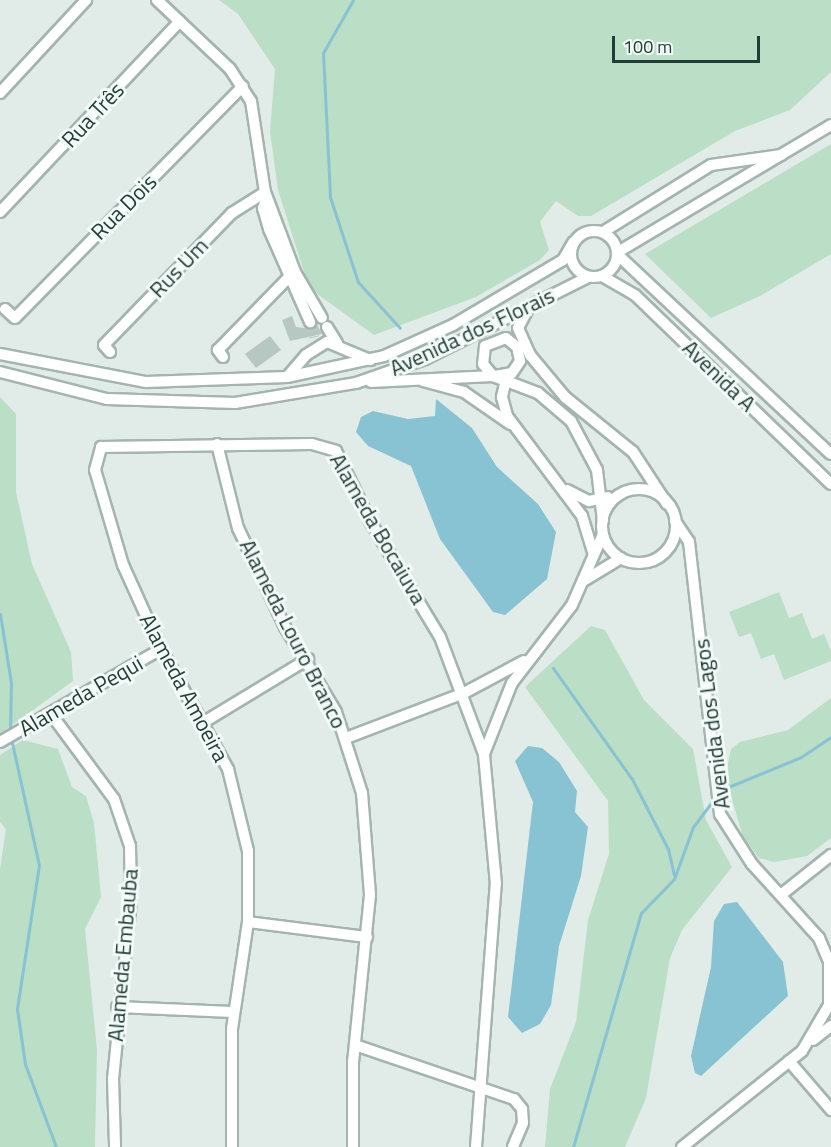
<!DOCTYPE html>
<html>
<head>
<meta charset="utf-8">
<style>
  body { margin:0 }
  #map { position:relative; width:831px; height:1147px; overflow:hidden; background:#e1ece8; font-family:"Titillium Web",sans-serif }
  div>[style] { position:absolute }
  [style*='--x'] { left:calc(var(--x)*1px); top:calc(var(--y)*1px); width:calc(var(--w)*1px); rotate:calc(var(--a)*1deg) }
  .green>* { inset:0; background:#badec6 }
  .water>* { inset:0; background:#88c3d3 }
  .stream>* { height:3px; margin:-1.5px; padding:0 1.5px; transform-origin:1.5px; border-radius:1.5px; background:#88c3d3 }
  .building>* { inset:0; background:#b7c7c1 }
  .minor-tunnel>* { height:10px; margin-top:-5px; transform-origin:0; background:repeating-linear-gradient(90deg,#bbc9c5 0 10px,transparent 0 15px) }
  .roads { filter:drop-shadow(2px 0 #a4b4af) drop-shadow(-2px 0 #a4b4af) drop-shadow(0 2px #a4b4af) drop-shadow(0 -2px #a4b4af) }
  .minor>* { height:10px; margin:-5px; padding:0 5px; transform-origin:5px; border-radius:5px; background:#fff }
  .minor>.ring { margin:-5px; padding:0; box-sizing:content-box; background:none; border:10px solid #fff; border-radius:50% }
  span { translate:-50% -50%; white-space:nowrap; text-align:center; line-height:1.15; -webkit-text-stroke:6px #f2f9f6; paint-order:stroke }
  .street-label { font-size:22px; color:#213d37 }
  .scale { position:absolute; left:612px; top:36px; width:148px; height:27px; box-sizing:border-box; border:3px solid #213d37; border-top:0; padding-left:8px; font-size:18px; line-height:21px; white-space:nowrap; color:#213d37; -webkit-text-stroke:4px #f2f9f6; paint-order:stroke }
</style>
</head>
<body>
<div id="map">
  <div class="green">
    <i style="clip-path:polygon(219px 0,831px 0,831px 72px,790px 110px,735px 131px,591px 216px,578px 216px,556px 201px,540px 222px,549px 250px,540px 260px,476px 297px,374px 335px,309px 288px,278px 190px,270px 132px,275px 69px,238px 14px)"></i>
    <i style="clip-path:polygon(831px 144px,831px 254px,760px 296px,711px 318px,645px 254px)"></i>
    <i style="clip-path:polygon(0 397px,16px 414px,16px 492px,32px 564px,71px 652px,73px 681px,0 734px)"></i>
    <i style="clip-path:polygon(779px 592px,789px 618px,802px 613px,812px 639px,824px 634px,831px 651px,831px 661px,784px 680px,774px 654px,761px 659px,751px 633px,739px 637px,729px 612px)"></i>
    <i style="clip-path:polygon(591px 626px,605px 630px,644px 700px,693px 749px,706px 820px,732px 867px,682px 930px,670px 958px,646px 1098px,625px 1147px,545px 1147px,550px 1089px,576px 1022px,588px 920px,609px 854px,608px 801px,525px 687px)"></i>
    <i style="clip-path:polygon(831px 698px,831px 838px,807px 856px,774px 862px,759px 858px,743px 837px,731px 796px,726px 773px,731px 749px,740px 742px,788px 730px)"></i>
    <i style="clip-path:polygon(23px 740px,58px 749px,72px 787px,86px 796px,94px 823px,101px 897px,85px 929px,97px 1050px,95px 1147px,0 1147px,0 869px,6px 829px,0 822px,0 755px)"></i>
  </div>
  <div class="water">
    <i style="clip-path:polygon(436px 399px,472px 428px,497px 467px,538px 504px,556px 532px,547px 579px,505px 615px,493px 612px,440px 539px,411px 466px,368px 446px,356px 432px,361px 417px,373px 411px,408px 419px,435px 416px)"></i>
    <i style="clip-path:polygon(528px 746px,542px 748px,559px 762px,577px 791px,575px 812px,588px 827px,581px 876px,559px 946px,551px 1005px,540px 1024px,522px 1033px,508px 1017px,533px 802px,515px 761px)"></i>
    <i style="clip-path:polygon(737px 902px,783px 962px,788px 996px,701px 1076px,695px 1073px,691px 1056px,711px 967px,714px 921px,724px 904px)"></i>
  </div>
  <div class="stream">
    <i style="--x:353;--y:0;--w:61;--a:119.5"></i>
    <i style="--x:323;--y:53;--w:144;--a:87.2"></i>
    <i style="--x:330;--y:197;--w:89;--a:71.8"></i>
    <i style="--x:358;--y:282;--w:62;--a:47.6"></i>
    <i style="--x:0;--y:614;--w:70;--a:80.9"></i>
    <i style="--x:11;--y:683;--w:49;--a:91.2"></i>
    <i style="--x:553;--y:668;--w:136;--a:54.6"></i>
    <i style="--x:632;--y:779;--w:79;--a:62.8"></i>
    <i style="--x:668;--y:849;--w:26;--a:77"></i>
    <i style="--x:11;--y:738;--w:130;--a:77.6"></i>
    <i style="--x:39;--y:865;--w:146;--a:98.7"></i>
    <i style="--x:17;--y:1009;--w:56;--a:81.7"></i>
    <i style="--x:25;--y:1064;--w:89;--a:69.5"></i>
    <i style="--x:721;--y:790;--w:87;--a:-22.4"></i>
    <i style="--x:801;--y:757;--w:36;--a:-34"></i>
    <i style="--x:573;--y:1147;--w:244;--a:-73.8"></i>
    <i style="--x:641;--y:913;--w:47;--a:-45.9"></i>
    <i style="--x:674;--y:879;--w:55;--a:-69.9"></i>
    <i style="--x:693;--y:827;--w:36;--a:-53"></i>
  </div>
  <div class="building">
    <i style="clip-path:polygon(292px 316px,296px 327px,312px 329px,317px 324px,322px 334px,290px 341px,282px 320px)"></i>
    <i style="clip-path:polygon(270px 336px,281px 350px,256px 368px,245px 354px)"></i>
  </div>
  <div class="minor-tunnel">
    <i style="--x:310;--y:322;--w:16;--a:75"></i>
  </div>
  <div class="roads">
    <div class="minor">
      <i style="--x:157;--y:0;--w:100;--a:43.4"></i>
      <i style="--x:230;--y:69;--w:38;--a:57"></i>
      <i style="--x:251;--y:101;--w:92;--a:81.3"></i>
      <i style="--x:265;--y:192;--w:85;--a:69.4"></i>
      <i style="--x:295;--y:272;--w:53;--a:59.6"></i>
      <i style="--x:0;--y:93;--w:127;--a:-47.2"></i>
      <i style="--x:267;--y:198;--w:11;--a:112"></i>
      <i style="--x:263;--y:208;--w:22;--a:74"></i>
      <i style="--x:269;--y:229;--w:102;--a:66.2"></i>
      <i style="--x:0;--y:212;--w:262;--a:-46.7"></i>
      <i class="ring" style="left:571px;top:231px;width:36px;height:36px"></i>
      <i style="--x:603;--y:232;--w:127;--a:-31.8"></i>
      <i style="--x:711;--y:165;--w:71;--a:-8.1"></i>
      <i style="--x:618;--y:252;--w:248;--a:-30.8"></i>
      <i style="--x:618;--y:255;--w:291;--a:43.1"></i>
      <i style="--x:602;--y:276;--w:38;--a:30"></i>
      <i style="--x:635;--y:295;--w:272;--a:44"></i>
      <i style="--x:5;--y:309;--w:13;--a:42"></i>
      <i style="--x:15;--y:318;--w:325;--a:-45.5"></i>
      <i style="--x:528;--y:309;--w:21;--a:118"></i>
      <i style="--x:518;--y:328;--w:30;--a:66"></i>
      <i style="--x:530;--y:355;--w:55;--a:50.2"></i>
      <i style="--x:565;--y:397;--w:87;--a:39"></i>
      <i style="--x:633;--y:452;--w:62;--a:56.8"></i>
      <i style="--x:327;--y:327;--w:19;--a:58"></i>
      <i style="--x:110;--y:352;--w:9;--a:-131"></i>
      <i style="--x:104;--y:345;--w:184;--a:-45.9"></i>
      <i style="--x:232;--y:213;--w:39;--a:-32"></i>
      <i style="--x:0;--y:354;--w:149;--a:10.9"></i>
      <i style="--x:146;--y:382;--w:141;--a:-2"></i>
      <i style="--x:287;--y:377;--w:99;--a:-12.2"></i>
      <i style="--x:384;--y:356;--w:76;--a:-24.2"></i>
      <i style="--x:453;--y:325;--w:128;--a:-30.6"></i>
      <i style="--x:563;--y:260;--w:20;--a:-60"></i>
      <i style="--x:223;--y:357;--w:9;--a:-126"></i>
      <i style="--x:218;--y:350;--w:106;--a:-45.8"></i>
      <i style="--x:0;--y:372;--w:110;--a:14.2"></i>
      <i style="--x:107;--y:399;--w:128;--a:1.8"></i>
      <i style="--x:235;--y:403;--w:123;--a:-9.4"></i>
      <i style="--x:356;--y:383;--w:73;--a:-19.2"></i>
      <i style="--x:425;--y:359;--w:182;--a:-26.7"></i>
      <i style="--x:507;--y:375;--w:23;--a:103"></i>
      <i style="--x:502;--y:397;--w:20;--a:75"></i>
      <i style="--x:507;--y:416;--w:125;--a:53.1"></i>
      <i style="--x:582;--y:516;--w:39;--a:73"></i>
      <i style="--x:495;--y:376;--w:17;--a:-10"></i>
      <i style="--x:512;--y:373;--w:14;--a:-56"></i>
      <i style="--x:520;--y:361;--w:14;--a:-102"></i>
      <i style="--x:517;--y:347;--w:14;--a:-141"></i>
      <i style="--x:506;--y:338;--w:22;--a:159"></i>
      <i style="--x:485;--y:346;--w:18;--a:96"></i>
      <i style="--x:483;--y:364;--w:16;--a:50"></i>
      <i style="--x:493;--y:376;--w:48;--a:20.7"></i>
      <i style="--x:538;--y:393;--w:43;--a:40.3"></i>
      <i style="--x:571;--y:421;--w:55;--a:62"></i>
      <i style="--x:597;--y:470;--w:51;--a:83.3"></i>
      <i style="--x:287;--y:377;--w:29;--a:-49"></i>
      <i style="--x:306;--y:355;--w:25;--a:-32"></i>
      <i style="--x:327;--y:342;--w:47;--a:22.7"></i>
      <i style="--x:423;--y:381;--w:42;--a:15"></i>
      <i style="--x:464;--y:392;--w:56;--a:34.8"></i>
      <i style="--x:371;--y:382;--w:122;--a:-2.8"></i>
      <i style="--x:217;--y:444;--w:87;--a:76"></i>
      <i style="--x:238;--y:528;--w:110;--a:64.6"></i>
      <i style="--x:285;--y:627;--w:99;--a:59"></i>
      <i style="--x:336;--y:712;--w:85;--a:72.2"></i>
      <i style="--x:362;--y:793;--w:102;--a:85.5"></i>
      <i style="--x:370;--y:895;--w:168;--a:95.8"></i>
      <i style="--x:353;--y:1062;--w:85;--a:90"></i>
      <i class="ring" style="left:602px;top:489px;width:64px;height:64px"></i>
      <i style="--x:567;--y:490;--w:25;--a:27"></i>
      <i style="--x:589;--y:501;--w:19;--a:-12"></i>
      <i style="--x:675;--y:521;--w:25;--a:56"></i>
      <i style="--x:689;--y:542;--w:274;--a:83.5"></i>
      <i style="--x:720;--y:814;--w:59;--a:57.4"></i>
      <i style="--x:752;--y:864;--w:100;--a:47.8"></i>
      <i style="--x:819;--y:938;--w:25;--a:67"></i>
      <i style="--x:829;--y:961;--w:44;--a:90"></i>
      <i style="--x:829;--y:1005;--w:53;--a:120.4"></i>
      <i style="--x:802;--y:1051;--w:154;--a:141.3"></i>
      <i style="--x:585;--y:580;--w:42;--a:-31.4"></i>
      <i style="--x:51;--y:714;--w:106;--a:53.5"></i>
      <i style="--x:114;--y:799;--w:50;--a:71.2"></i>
      <i style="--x:130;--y:846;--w:56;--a:89"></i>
      <i style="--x:131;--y:902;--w:177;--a:95.8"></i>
      <i style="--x:113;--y:1078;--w:69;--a:88.3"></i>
      <i style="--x:204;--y:722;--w:122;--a:-31.2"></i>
      <i style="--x:346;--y:738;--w:126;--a:-20.9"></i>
      <i style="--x:464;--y:693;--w:68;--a:-28.1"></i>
      <i style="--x:0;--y:742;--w:186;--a:-30"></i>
      <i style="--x:782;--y:894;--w:63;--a:-38.5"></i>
      <i style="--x:248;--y:922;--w:120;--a:7.2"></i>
      <i style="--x:117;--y:1007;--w:116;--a:2.5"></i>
      <i style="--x:813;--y:1040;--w:23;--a:-38"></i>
      <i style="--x:355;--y:1045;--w:168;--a:18.8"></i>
      <i style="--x:514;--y:1099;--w:13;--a:51"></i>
      <i style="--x:522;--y:1109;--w:14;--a:86"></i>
      <i style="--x:523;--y:1123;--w:26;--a:113"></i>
      <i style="--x:789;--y:1061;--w:65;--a:49.4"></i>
      <i style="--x:232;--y:1147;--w:118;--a:-90"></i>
      <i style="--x:232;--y:1029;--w:108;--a:-81.5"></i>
      <i style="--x:248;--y:922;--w:71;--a:-90"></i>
      <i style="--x:248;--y:851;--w:84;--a:-103.7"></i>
      <i style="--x:228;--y:769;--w:137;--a:-119.2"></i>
      <i style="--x:161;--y:649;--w:92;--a:-114.3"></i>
      <i style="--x:123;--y:565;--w:99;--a:-106.4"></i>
      <i style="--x:95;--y:470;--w:24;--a:-75"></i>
      <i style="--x:101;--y:447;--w:211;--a:-0.8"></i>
      <i style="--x:312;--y:444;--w:25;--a:16"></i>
      <i style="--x:336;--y:451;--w:78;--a:64.1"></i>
      <i style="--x:370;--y:521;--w:135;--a:58.9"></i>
      <i style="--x:440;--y:637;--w:125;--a:69.4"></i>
      <i style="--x:476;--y:1147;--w:264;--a:-85.7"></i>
      <i style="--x:496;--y:884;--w:131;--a:-95.3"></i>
      <i style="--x:484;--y:754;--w:76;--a:-68.5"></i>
      <i style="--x:512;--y:683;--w:98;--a:-52.4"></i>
      <i style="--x:572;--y:605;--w:77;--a:-66.4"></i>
    </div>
  </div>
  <div class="street-label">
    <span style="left:93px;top:115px;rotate:-47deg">Rua Três</span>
    <span style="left:124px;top:207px;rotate:-45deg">Rua Dois</span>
    <span style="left:179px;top:268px;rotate:-46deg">Rus Um</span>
    <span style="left:472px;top:332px;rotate:-25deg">Avenida dos Florais</span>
    <span style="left:719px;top:376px;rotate:44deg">Avenida A</span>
    <span style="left:378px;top:529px;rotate:60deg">Alameda Bocaiuva</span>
    <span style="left:293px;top:634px;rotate:63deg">Alameda Louro Branco</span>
    <span style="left:184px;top:688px;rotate:62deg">Alameda Amoeira</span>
    <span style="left:81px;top:696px;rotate:-30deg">Alameda Pequi</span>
    <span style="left:712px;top:724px;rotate:-97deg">Avenida dos Lagos</span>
    <span style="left:123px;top:955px;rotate:-85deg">Alameda Embauba</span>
  </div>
  <div class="scale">100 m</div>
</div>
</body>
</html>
